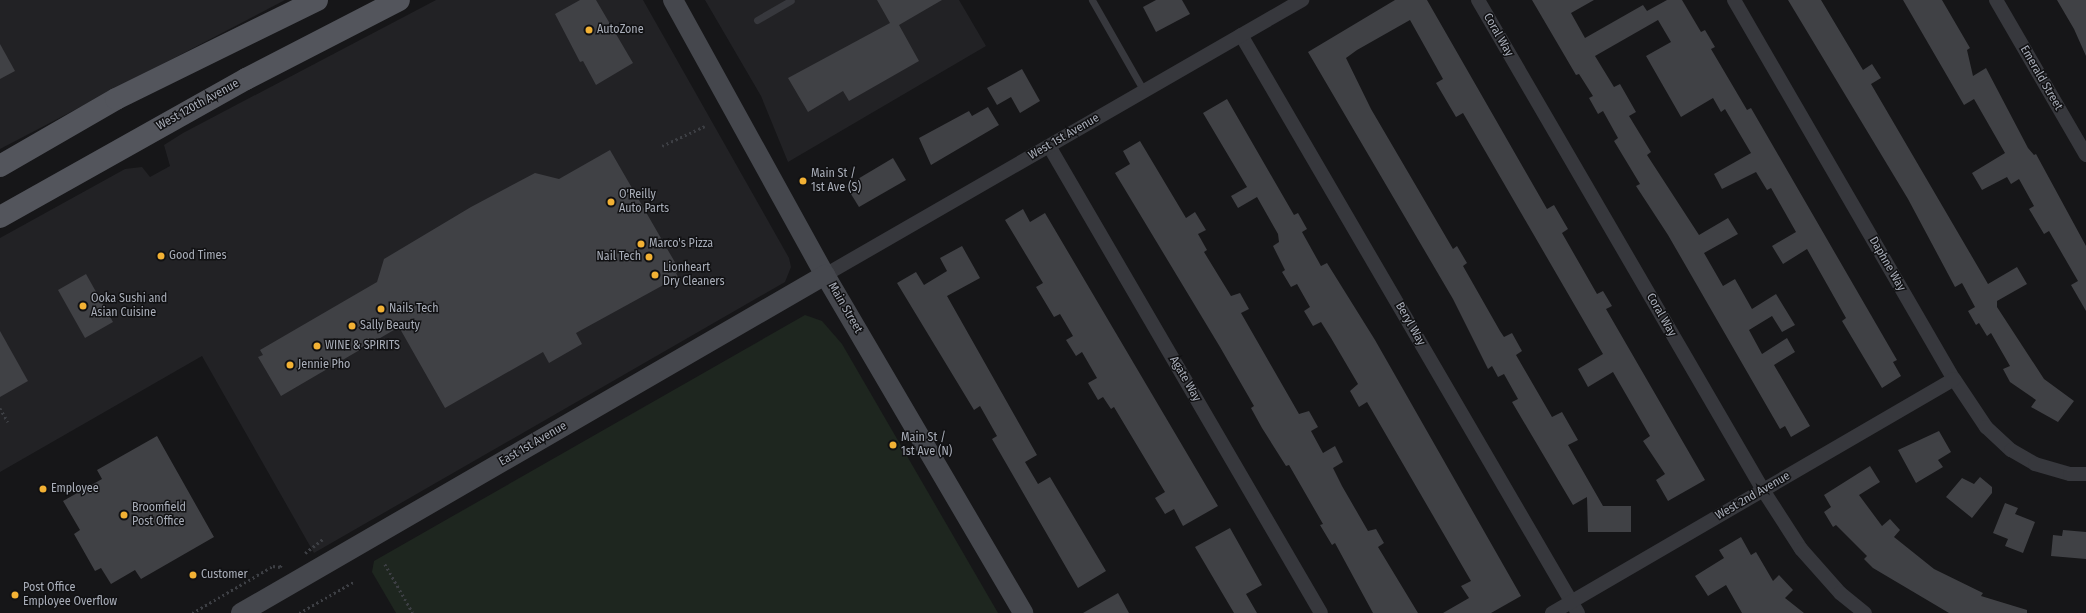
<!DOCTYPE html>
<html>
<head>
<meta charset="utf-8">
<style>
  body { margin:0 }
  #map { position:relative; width:2086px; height:613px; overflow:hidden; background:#161618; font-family:"Fira Sans Condensed",sans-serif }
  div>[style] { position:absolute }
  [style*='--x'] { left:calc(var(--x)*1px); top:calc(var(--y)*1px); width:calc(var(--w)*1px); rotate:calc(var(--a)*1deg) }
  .built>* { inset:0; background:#222225 }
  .green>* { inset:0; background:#1e261f }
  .building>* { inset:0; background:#404145 }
  .path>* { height:2.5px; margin-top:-1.25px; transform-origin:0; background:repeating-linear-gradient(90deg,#3d3f44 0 2px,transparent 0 5px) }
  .lane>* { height:7px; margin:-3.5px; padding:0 3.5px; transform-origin:3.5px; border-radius:3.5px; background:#37383d }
  .street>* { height:14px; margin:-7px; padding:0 7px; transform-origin:7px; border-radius:7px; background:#37383d }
  .secondary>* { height:20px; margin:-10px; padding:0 10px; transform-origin:10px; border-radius:10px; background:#45474d }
  .primary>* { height:22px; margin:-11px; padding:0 11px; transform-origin:11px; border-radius:11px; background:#53555c }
  .dots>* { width:11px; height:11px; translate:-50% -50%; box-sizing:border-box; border:2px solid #111113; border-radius:50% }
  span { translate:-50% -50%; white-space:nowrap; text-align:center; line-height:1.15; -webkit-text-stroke:3px #111113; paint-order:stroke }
  .poi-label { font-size:12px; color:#a8adb8 }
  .left { translate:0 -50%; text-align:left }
  .right { translate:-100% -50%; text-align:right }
  .street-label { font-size:12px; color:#a8adb8 }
</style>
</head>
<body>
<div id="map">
  <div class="built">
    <i style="clip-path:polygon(0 0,285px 0,0 149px)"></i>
    <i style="clip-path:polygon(436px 0,643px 0,789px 258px,791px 267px,785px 282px,314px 553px,202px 356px,0 472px,0 238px,125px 169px,142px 167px,150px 177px,170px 166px,164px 145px,183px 133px)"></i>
    <i style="clip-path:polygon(705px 0,959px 0,986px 46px,788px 162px,761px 96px)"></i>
  </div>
  <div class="green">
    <i style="clip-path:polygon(805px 315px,822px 321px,842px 344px,998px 613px,396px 613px,372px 572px,374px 561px)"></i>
  </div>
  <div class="building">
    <i style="clip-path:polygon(580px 0,596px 0,633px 63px,596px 85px,583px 61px,580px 62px,555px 14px)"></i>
    <i style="clip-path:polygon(877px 0,942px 0,899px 25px,919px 61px,849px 101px,843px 91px,808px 112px,788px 78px,890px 23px)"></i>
    <i style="clip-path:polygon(1156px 0,1182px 0,1190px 14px,1156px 32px,1143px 7px)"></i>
    <i style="clip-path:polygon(1395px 0,1427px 0,1547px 209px,1554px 205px,1568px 229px,1562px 233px,1597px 294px,1603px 291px,1612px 306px,1606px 309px,1705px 480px,1668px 501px,1656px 480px,1665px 474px,1643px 441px,1650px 436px,1613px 372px,1588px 387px,1578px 369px,1603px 354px,1463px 113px,1456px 117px,1436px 83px,1443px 79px,1410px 20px,1357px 50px,1346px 58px,1371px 109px,1453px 249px,1457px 246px,1467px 263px,1463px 266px,1500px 331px,1504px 337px,1512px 333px,1522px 351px,1516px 355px,1552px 417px,1562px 412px,1578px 440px,1568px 445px,1603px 506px,1631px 506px,1631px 532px,1588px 532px,1587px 497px,1573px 505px,1512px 402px,1518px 399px,1504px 374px,1498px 377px,1492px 366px,1488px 369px,1453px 299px,1308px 52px)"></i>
    <i style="clip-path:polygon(1532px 0,1594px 0,1571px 13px,1585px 38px,1643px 5px,1647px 11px,1667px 0,1682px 0,1701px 32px,1705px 30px,1715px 47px,1711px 49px,1747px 110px,1751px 108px,1897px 360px,1893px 362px,1901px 376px,1882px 388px,1842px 321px,1846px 318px,1807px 249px,1783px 264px,1772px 246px,1796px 232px,1771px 188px,1767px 190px,1756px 172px,1722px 189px,1714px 174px,1751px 153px,1725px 109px,1721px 112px,1713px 98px,1681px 117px,1646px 56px,1671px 42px,1658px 20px,1595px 56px,1614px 87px,1620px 84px,1636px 112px,1629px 116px,1651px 152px,1647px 155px,1699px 235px,1728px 218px,1738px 234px,1704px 253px,1723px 286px,1735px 279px,1752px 309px,1776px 294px,1795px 325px,1782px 332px,1772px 316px,1749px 330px,1762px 354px,1787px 338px,1795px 352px,1774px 365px,1810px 426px,1791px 437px,1785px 426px,1780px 429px,1668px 235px,1636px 186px,1640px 184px,1614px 141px,1618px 138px,1603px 111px,1598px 114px,1589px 98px,1593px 96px,1579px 74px,1576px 75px)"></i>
    <i style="clip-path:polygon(1788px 0,1821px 0,1863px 70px,1872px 64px,1881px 78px,1871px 84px,1988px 284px,2017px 267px,2027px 284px,1997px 301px,1997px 307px,2044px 379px,2074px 401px,2058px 422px,2031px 407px,2036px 400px,2010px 382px,2003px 369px,2010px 366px,1991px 333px,1987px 336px,1979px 323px,1976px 325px,1968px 311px,1975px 307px,1962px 283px,1955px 287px,1908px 199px)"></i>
    <i style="clip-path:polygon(1903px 0,1942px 0,1970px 48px,1967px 50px,1973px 76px,1986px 68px,2028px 148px,2034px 155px,2036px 154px,2086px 246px,2086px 311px,2071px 285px,2078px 281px,2049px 231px,2044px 234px,2029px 209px,2034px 206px,2019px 179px,2011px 184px,2007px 177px,1982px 190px,1972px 173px,2005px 153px,1974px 99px,1964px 105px)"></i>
    <i style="clip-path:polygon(2057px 0,2086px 0,2086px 56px,2074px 29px)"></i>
    <i style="clip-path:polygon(0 44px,15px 71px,0 79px)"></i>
    <i style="clip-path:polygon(1022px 69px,1040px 101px,1020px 113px,1011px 97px,997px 105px,987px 88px)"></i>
    <i style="clip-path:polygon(1227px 99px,1294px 215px,1298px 213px,1307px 229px,1302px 232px,1321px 266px,1327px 263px,1375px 340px,1521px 596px,1491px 613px,1443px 613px,1469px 598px,1461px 586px,1471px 581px,1367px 402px,1359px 407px,1350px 391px,1358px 384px,1331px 338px,1321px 322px,1313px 326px,1304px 311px,1310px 307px,1297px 284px,1291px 287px,1282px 272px,1285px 270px,1273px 246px,1279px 242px,1278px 234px,1257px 197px,1238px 208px,1231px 196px,1247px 187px,1203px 113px)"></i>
    <i style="clip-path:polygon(988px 107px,999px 125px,931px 165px,919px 138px,969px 111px,972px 116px)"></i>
    <i style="clip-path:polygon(1140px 141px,1186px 218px,1195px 212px,1206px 230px,1198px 234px,1207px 250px,1204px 252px,1231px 296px,1240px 293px,1249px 309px,1241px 313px,1299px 414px,1309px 411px,1318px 427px,1311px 431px,1323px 453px,1335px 446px,1343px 462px,1333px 468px,1342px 486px,1368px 531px,1376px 529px,1384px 543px,1378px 547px,1418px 613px,1373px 613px,1335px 543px,1332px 545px,1320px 525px,1323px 524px,1289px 465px,1286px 466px,1262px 428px,1251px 408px,1254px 406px,1220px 347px,1115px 173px,1130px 164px,1123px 151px)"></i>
    <i style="clip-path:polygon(610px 150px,680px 271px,676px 273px,678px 277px,576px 333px,582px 344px,549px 363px,543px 352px,445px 408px,399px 327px,281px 396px,258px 357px,263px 355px,260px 350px,377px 282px,384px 259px,471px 207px,535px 173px,559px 179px)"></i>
    <i style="clip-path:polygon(893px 158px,906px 180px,859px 207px,846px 186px)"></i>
    <i style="clip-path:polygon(1023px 209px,1030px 222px,1045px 213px,1218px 506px,1183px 526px,1174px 509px,1165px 514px,1155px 498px,1165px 492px,1114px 407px,1111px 409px,1103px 397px,1098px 400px,1088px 383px,1097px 378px,1082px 352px,1076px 356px,1066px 340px,1073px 336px,1060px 314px,1054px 317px,1036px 287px,1043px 283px,1005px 220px)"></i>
    <i style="clip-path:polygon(962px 246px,980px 278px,947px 296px,1037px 455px,1025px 462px,1038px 484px,1050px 477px,1106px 571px,1078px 588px,992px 439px,997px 436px,980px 406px,974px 410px,897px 283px,916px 272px,924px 285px,947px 271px,940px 258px)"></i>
    <i style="clip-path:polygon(86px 274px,113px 322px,85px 338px,58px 290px)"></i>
    <i style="clip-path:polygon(0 331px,28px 381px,0 397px)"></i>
    <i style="clip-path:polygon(1939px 431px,1951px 452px,1938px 460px,1943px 467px,1916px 483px,1898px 450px)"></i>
    <i style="clip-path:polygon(157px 436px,214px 537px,141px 579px,135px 570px,111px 584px,101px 568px,95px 571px,74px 534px,80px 530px,63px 501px,102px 479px,97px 470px)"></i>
    <i style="clip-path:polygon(1870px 466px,1880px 482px,1859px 495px,1882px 526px,1890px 519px,1900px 530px,1894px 537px,1934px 569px,1983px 593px,1981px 596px,2027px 610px,2027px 613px,1949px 613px,1873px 568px,1864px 559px,1867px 556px,1836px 525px,1833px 527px,1824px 512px,1831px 507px,1824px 495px)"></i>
    <i style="clip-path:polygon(1980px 477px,1992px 487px,1992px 493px,1972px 518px,1946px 497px,1962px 478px,1974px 484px)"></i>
    <i style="clip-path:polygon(2005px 503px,2018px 508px,2015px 514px,2035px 522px,2023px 553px,2005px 546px,2008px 539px,1993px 533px)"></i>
    <i style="clip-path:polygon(1230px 528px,1262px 585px,1246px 594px,1257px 613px,1234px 613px,1195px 547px)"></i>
    <i style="clip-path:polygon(2063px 530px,2086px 532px,2086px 559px,2051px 556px,2053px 535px,2062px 536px)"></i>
    <i style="clip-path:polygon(1741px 537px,1751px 555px,1756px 552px,1773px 581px,1779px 575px,1793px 590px,1785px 598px,1804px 613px,1742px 613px,1726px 585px,1708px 596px,1695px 576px,1724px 558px,1719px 550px)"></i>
    <i style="clip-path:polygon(1118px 593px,1129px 613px,1083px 613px)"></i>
  </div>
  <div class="path">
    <i style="--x:662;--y:146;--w:47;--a:-24.9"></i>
    <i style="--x:0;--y:408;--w:16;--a:60"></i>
    <i style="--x:305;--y:553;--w:23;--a:-38"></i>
    <i style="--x:385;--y:564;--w:56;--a:60.3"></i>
    <i style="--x:192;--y:613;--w:94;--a:-30.1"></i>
    <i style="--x:273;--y:566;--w:7;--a:8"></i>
    <i style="--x:280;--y:567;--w:4;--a:-63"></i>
    <i style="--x:299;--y:613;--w:64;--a:-29.7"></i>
  </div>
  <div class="lane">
    <i style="--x:1092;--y:0;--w:105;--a:60.3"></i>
    <i style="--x:757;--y:20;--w:39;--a:-30"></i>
  </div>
  <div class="street">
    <i style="--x:1478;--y:0;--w:567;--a:59.82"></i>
    <i style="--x:1763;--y:490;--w:70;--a:57.2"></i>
    <i style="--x:1801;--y:549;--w:59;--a:48.4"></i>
    <i style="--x:1840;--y:593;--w:32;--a:39"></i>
    <i style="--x:1734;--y:0;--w:438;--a:59.9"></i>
    <i style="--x:1954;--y:379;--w:58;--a:56.3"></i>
    <i style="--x:1986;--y:427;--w:34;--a:43"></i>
    <i style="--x:2011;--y:450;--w:28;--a:30"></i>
    <i style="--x:2035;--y:464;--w:36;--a:16"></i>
    <i style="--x:2070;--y:474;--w:16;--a:0"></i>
    <i style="--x:1996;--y:0;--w:179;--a:59.9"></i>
    <i style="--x:1241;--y:35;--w:669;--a:59.76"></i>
    <i style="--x:1049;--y:146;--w:540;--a:59.78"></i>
    <i style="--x:825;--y:275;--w:551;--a:-29.96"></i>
    <i style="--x:1552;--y:613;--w:465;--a:-30.2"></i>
  </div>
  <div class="secondary">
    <i style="--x:673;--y:0;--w:314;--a:61.1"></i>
    <i style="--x:825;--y:275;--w:392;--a:59.6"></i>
    <i style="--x:241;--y:613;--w:675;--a:-30.06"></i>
  </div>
  <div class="primary">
    <i style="--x:0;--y:166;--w:134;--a:-30"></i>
    <i style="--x:116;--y:99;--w:224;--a:-26.2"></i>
    <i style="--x:0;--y:217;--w:282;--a:-29.3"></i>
    <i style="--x:246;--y:79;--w:172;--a:-27.3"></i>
  </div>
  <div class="dots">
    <i style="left:589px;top:30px;background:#f2b134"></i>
    <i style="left:803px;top:181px;background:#f2b134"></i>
    <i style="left:611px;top:202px;background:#f2b134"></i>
    <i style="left:641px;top:244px;background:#f2b134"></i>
    <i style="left:161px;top:256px;background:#f2b134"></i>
    <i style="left:649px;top:257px;background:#f2b134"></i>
    <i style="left:655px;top:275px;background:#f2b134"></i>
    <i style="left:83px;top:306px;background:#f2b134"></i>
    <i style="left:381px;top:309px;background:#f2b134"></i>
    <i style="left:352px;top:326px;background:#f2b134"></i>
    <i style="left:317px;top:346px;background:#f2b134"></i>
    <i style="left:290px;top:365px;background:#f2b134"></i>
    <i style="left:893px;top:445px;background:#f2b134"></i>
    <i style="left:43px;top:489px;background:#f2b134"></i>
    <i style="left:124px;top:515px;background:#f2b134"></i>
    <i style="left:193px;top:575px;background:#f2b134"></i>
    <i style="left:15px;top:595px;background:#f2b134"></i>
  </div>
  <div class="poi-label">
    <span class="left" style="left:597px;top:30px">AutoZone</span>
    <span class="left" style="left:811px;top:181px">Main St /<br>1st Ave (S)</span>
    <span class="left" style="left:619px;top:202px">O'Reilly<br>Auto Parts</span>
    <span class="left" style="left:649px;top:244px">Marco's Pizza</span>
    <span class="left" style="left:169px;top:256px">Good Times</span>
    <span class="right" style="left:641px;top:257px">Nail Tech</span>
    <span class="left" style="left:663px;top:275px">Lionheart<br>Dry Cleaners</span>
    <span class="left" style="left:91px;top:306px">Ooka Sushi and<br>Asian Cuisine</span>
    <span class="left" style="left:389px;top:309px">Nails Tech</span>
    <span class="left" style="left:360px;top:326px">Sally Beauty</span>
    <span class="left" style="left:325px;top:346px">WINE &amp; SPIRITS</span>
    <span class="left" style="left:298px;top:365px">Jennie Pho</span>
    <span class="left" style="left:901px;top:445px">Main St /<br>1st Ave (N)</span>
    <span class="left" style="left:51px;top:489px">Employee</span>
    <span class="left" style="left:132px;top:515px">Broomfield<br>Post Office</span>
    <span class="left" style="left:201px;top:575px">Customer</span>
    <span class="left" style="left:23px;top:595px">Post Office<br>Employee Overflow</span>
  </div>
  <div class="street-label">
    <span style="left:1498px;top:35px;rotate:60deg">Coral Way</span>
    <span style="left:2041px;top:78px;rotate:60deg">Emerald Street</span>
    <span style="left:198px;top:105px;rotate:-29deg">West 120th Avenue</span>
    <span style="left:1064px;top:137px;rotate:-30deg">West 1st Avenue</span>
    <span style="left:1887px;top:264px;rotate:60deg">Daphne Way</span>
    <span style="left:845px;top:308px;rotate:60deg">Main Street</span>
    <span style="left:1661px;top:315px;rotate:60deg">Coral Way</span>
    <span style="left:1410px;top:324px;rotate:60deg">Beryl Way</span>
    <span style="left:1185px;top:379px;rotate:60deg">Agate Way</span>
    <span style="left:533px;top:444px;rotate:-30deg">East 1st Avenue</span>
    <span style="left:1753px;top:496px;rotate:-30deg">West 2nd Avenue</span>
  </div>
</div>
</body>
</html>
